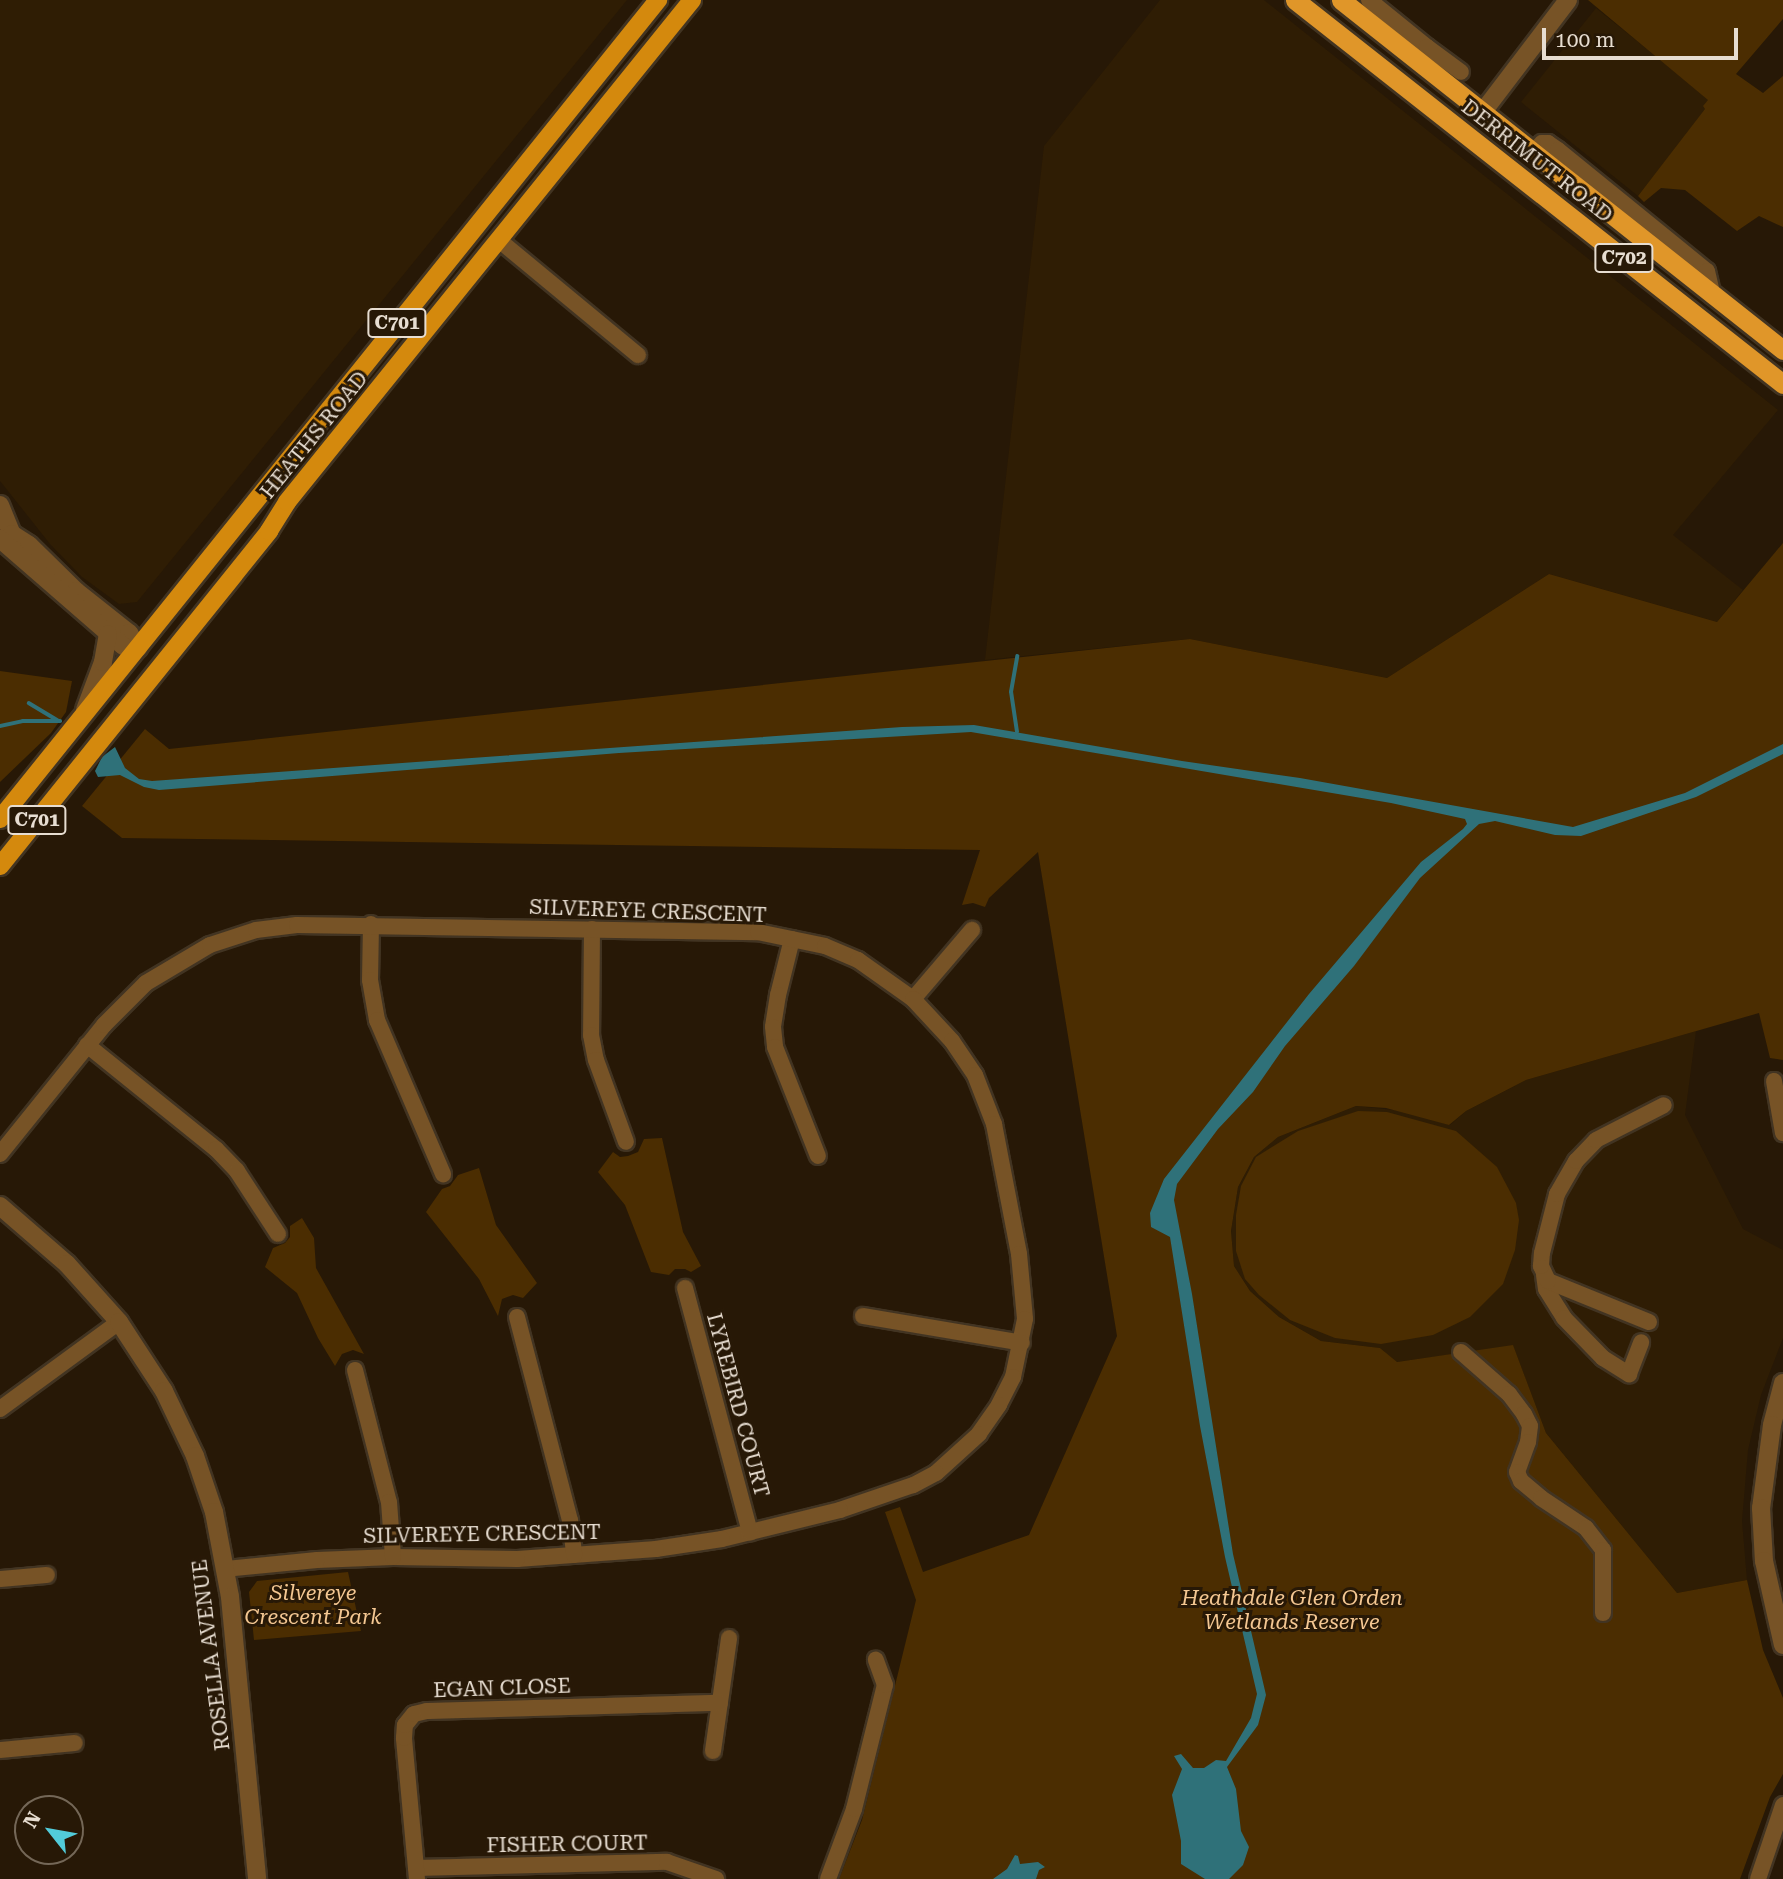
<!DOCTYPE html>
<html>
<head>
<meta charset="utf-8">
<style>
  body { margin:0 }
  #map { position:relative; width:1783px; height:1879px; overflow:hidden; background:#271806; font-family:"Roboto Serif",serif }
  div>[style] { position:absolute }
  [style*='--x'] { left:calc(var(--x)*1px); top:calc(var(--y)*1px); width:calc(var(--w)*1px); rotate:calc(var(--a)*1deg) }
  .built>* { inset:0; background:#2f1d04 }
  .green>* { inset:0; background:#4b2d01 }
  .water>* { inset:0; background:#2f7179 }
  .stream>* { height:3.5px; margin:-1.75px; padding:0 1.75px; transform-origin:1.75px; border-radius:1.75px; background:#2f7179 }
  .roads { filter:drop-shadow(2px 0 #423422) drop-shadow(-2px 0 #423422) drop-shadow(0 2px #423422) drop-shadow(0 -2px #423422) }
  .minor>* { height:16px; margin:-8px; padding:0 8px; transform-origin:8px; border-radius:8px; background:#775326 }
  .tertiary>* { height:18px; margin:-9px; padding:0 9px; transform-origin:9px; border-radius:9px; background:#775326 }
  .primary>* { height:18px; margin:-9px; padding:0 9px; transform-origin:9px; border-radius:9px; background:#d4890d }
  .trunk>* { height:19px; margin:-9.5px; padding:0 9.5px; transform-origin:9.5px; border-radius:9.5px; background:#e09629 }
  span { translate:-50% -50%; white-space:nowrap; text-align:center; line-height:1.15; -webkit-text-stroke:6px #271806; paint-order:stroke }
  .shield-label span { padding:2px 5px; background:#271806; border:2px solid; border-radius:5px; -webkit-text-stroke-width:0 }
  .shield-label { font-size:19px; color:#e7ddd1; font-weight:700 }
  .street-label { font-size:21px; color:#e7ddd1 }
  .park-label { font-size:21px; color:#f4c792; font-style:italic }
  .north { position:absolute; left:14px; top:1795px; width:70px; height:70px; box-sizing:border-box; background:#271806; border:2px solid #746757; border-radius:50%; rotate:301deg; font-size:19px; font-weight:700; line-height:28px; text-align:center; color:#e7ddd1 }
  .north::after { content:''; display:block; margin:auto; width:24px; height:32px; background:#52cbd9; clip-path:polygon(50% 0,100% 100%,50% 72%,0 100%) }
  .scale { position:absolute; left:1542px; top:28px; width:196px; height:32px; box-sizing:border-box; border:4px solid #e7ddd1; border-top:0; padding-left:9px; font-size:21px; line-height:24px; white-space:nowrap; color:#e7ddd1; -webkit-text-stroke:5px #271806; paint-order:stroke }
</style>
</head>
<body>
<div id="map">
  <div class="built">
    <i style="clip-path:polygon(0 0,627px 0,137px 602px,119px 604px,82px 577px,50px 544px,0 481px)"></i>
    <i style="clip-path:polygon(1160px 0,1264px 0,1778px 410px,1673px 535px,1743px 590px,1717px 622px,1549px 574px,1387px 678px,1190px 639px,985px 660px,1044px 146px)"></i>
    <i style="clip-path:polygon(1596px 8px,1713px 102px,1638px 196px,1521px 102px)"></i>
    <i style="clip-path:polygon(1696px 1031px,1685px 1115px,1743px 1229px,1783px 1250px,1783px 1338px,1761px 1395px,1748px 1450px,1742px 1521px,1747px 1580px,1677px 1593px,1546px 1433px,1513px 1346px,1396px 1362px,1380px 1348px,1321px 1341px,1279px 1317px,1250px 1291px,1234px 1266px,1231px 1231px,1238px 1187px,1254px 1157px,1278px 1137px,1356px 1106px,1404px 1111px,1450px 1125px,1466px 1111px,1526px 1080px)"></i>
  </div>
  <div class="green">
    <i style="clip-path:polygon(1588px 0,1783px 0,1783px 19px,1736px 74px,1763px 93px,1783px 76px,1783px 227px,1759px 216px,1737px 231px,1685px 190px,1661px 188px,1644px 202px,1638px 196px,1705px 109px,1703px 106px,1708px 100px)"></i>
    <i style="clip-path:polygon(1783px 543px,1783px 1060px,1770px 1058px,1759px 1013px,1526px 1080px,1466px 1111px,1449px 1125px,1386px 1108px,1356px 1106px,1278px 1137px,1254px 1157px,1238px 1187px,1231px 1231px,1234px 1266px,1250px 1291px,1279px 1317px,1321px 1341px,1380px 1348px,1397px 1362px,1513px 1345px,1546px 1433px,1677px 1593px,1747px 1580px,1763px 1650px,1783px 1698px,1783px 1774px,1770px 1797px,1740px 1879px,839px 1879px,862px 1820px,916px 1600px,885px 1512px,900px 1507px,923px 1572px,1029px 1535px,1117px 1336px,1038px 852px,989px 898px,985px 907px,973px 903px,962px 905px,980px 850px,122px 838px,82px 806px,145px 729px,169px 749px,1190px 639px,1387px 678px,1549px 574px,1717px 622px)"></i>
    <i style="clip-path:polygon(0 671px,72px 681px,66px 712px,51px 733px,0 782px)"></i>
    <i style="clip-path:polygon(1358px 1111px,1387px 1112px,1456px 1131px,1497px 1167px,1516px 1203px,1519px 1220px,1515px 1250px,1503px 1284px,1470px 1317px,1433px 1335px,1381px 1344px,1335px 1338px,1290px 1320px,1259px 1295px,1245px 1279px,1236px 1251px,1236px 1215px,1241px 1186px,1256px 1157px,1298px 1131px)"></i>
    <i style="clip-path:polygon(662px 1138px,683px 1232px,701px 1266px,691px 1272px,685px 1269px,675px 1269px,669px 1275px,651px 1272px,625px 1205px,598px 1172px,613px 1152px,620px 1157px,628px 1156px,638px 1152px,644px 1139px)"></i>
    <i style="clip-path:polygon(479px 1168px,496px 1225px,537px 1283px,523px 1298px,513px 1295px,502px 1299px,498px 1316px,479px 1279px,426px 1212px,442px 1189px,450px 1186px,458px 1175px)"></i>
    <i style="clip-path:polygon(302px 1218px,314px 1238px,316px 1268px,364px 1354px,353px 1350px,342px 1354px,335px 1366px,318px 1338px,297px 1293px,265px 1267px,273px 1248px,285px 1243px,290px 1237px,290px 1226px)"></i>
    <i style="clip-path:polygon(348px 1572px,361px 1631px,254px 1640px,249px 1592px,257px 1581px)"></i>
  </div>
  <div class="water">
    <i style="clip-path:polygon(974px 725px,1182px 761px,1300px 778px,1573px 827px,1685px 793px,1783px 744px,1783px 754px,1696px 797px,1581px 836px,1555px 835px,1495px 821px,1479px 824px,1420px 878px,1354px 966px,1285px 1046px,1253px 1092px,1218px 1129px,1177px 1184px,1174px 1200px,1192px 1294px,1233px 1554px,1266px 1695px,1258px 1725px,1227px 1767px,1236px 1789px,1241px 1831px,1249px 1847px,1243px 1865px,1229px 1879px,1205px 1879px,1181px 1864px,1181px 1841px,1172px 1795px,1182px 1769px,1174px 1756px,1181px 1754px,1193px 1768px,1204px 1768px,1216px 1760px,1226px 1761px,1251px 1718px,1257px 1694px,1225px 1557px,1200px 1426px,1170px 1237px,1151px 1227px,1150px 1213px,1164px 1179px,1309px 994px,1421px 862px,1463px 829px,1467px 824px,1465px 819px,1391px 803px,971px 732px,619px 753px,159px 790px,144px 787px,120px 775px,98px 777px,95px 771px,102px 757px,115px 747px,125px 768px,139px 779px,152px 781px,902px 727px)"></i>
    <i style="clip-path:polygon(1015px 1855px,1018px 1856px,1020px 1864px,1038px 1862px,1045px 1867px,1039px 1870px,1036px 1879px,993px 1879px,1007px 1869px)"></i>
  </div>
  <div class="stream">
    <i style="--x:29;--y:703;--w:33;--a:31"></i>
    <i style="--x:0;--y:726;--w:24;--a:-12"></i>
    <i style="--x:23;--y:721;--w:37;--a:0"></i>
    <i style="--x:1017;--y:732;--w:40;--a:-98.5"></i>
    <i style="--x:1011;--y:692;--w:36;--a:-80"></i>
  </div>
  <div class="roads">
    <div class="minor">
      <i style="--x:1369;--y:0;--w:75;--a:39"></i>
      <i style="--x:1427;--y:47;--w:18;--a:109"></i>
      <i style="--x:1427;--y:47;--w:42;--a:36.3"></i>
      <i style="--x:1532;--y:153;--w:14;--a:-45"></i>
      <i style="--x:1542;--y:143;--w:6;--a:0"></i>
      <i style="--x:1548;--y:143;--w:12;--a:35"></i>
      <i style="--x:1558;--y:150;--w:192;--a:39.1"></i>
      <i style="--x:1707;--y:271;--w:26;--a:77"></i>
      <i style="--x:500;--y:241;--w:179;--a:39.6"></i>
      <i style="--x:371;--y:924;--w:56;--a:91"></i>
      <i style="--x:370;--y:980;--w:41;--a:80.1"></i>
      <i style="--x:377;--y:1020;--w:168;--a:66.8"></i>
      <i style="--x:592;--y:929;--w:106;--a:90.5"></i>
      <i style="--x:591;--y:1035;--w:25;--a:79"></i>
      <i style="--x:596;--y:1060;--w:87;--a:69.9"></i>
      <i style="--x:792;--y:939;--w:58;--a:104"></i>
      <i style="--x:778;--y:995;--w:32;--a:99"></i>
      <i style="--x:773;--y:1027;--w:20;--a:84"></i>
      <i style="--x:775;--y:1047;--w:117;--a:68.5"></i>
      <i style="--x:913;--y:999;--w:91;--a:-49.5"></i>
      <i style="--x:87;--y:1045;--w:166;--a:38.9"></i>
      <i style="--x:216;--y:1149;--w:30;--a:46"></i>
      <i style="--x:237;--y:1171;--w:75;--a:56.9"></i>
      <i style="--x:1774;--y:1081;--w:53;--a:80.2"></i>
      <i style="--x:0;--y:1154;--w:166;--a:-51.1"></i>
      <i style="--x:104;--y:1025;--w:59;--a:-45"></i>
      <i style="--x:146;--y:983;--w:74;--a:-30.7"></i>
      <i style="--x:210;--y:945;--w:48;--a:-18.1"></i>
      <i style="--x:256;--y:930;--w:41;--a:-7"></i>
      <i style="--x:297;--y:925;--w:461;--a:0.9"></i>
      <i style="--x:758;--y:932;--w:68;--a:11.8"></i>
      <i style="--x:825;--y:946;--w:36;--a:23"></i>
      <i style="--x:858;--y:960;--w:67;--a:35.3"></i>
      <i style="--x:913;--y:999;--w:57;--a:47.1"></i>
      <i style="--x:952;--y:1041;--w:41;--a:55.9"></i>
      <i style="--x:975;--y:1075;--w:53;--a:68.8"></i>
      <i style="--x:994;--y:1124;--w:132;--a:79.1"></i>
      <i style="--x:1019;--y:1254;--w:65;--a:84.7"></i>
      <i style="--x:1025;--y:1319;--w:59;--a:101.7"></i>
      <i style="--x:1013;--y:1377;--w:31;--a:117"></i>
      <i style="--x:999;--y:1405;--w:35;--a:125"></i>
      <i style="--x:979;--y:1434;--w:58;--a:137.8"></i>
      <i style="--x:936;--y:1473;--w:26;--a:152"></i>
      <i style="--x:913;--y:1485;--w:77;--a:161.1"></i>
      <i style="--x:840;--y:1510;--w:122;--a:166.2"></i>
      <i style="--x:722;--y:1539;--w:67;--a:171.4"></i>
      <i style="--x:656;--y:1549;--w:139;--a:175.9"></i>
      <i style="--x:517;--y:1559;--w:124;--a:-179.1"></i>
      <i style="--x:393;--y:1557;--w:76;--a:177.7"></i>
      <i style="--x:317;--y:1560;--w:91;--a:174.4"></i>
      <i style="--x:1544;--y:1275;--w:14;--a:82"></i>
      <i style="--x:1546;--y:1289;--w:34;--a:58"></i>
      <i style="--x:1564;--y:1318;--w:56;--a:45.7"></i>
      <i style="--x:1603;--y:1358;--w:31;--a:32"></i>
      <i style="--x:1629;--y:1374;--w:34;--a:-69"></i>
      <i style="--x:685;--y:1288;--w:253;--a:75.1"></i>
      <i style="--x:863;--y:1316;--w:161;--a:9.6"></i>
      <i style="--x:517;--y:1317;--w:210;--a:75.4"></i>
      <i style="--x:570;--y:1520;--w:35;--a:83"></i>
      <i style="--x:1649;--y:1322;--w:109;--a:-157.9"></i>
      <i style="--x:1548;--y:1281;--w:17;--a:-115"></i>
      <i style="--x:1541;--y:1266;--w:13;--a:-86"></i>
      <i style="--x:1542;--y:1253;--w:61;--a:-75.7"></i>
      <i style="--x:1557;--y:1194;--w:38;--a:-60"></i>
      <i style="--x:1576;--y:1161;--w:29;--a:-46"></i>
      <i style="--x:1596;--y:1140;--w:76;--a:-27.2"></i>
      <i style="--x:1461;--y:1352;--w:64;--a:41.2"></i>
      <i style="--x:1509;--y:1394;--w:25;--a:53"></i>
      <i style="--x:1524;--y:1414;--w:13;--a:63"></i>
      <i style="--x:1530;--y:1426;--w:16;--a:97"></i>
      <i style="--x:1528;--y:1442;--w:32;--a:110"></i>
      <i style="--x:1517;--y:1472;--w:10;--a:66"></i>
      <i style="--x:1521;--y:1481;--w:26;--a:40"></i>
      <i style="--x:1541;--y:1498;--w:54;--a:33.7"></i>
      <i style="--x:1586;--y:1528;--w:28;--a:52"></i>
      <i style="--x:1603;--y:1550;--w:63;--a:90"></i>
      <i style="--x:355;--y:1370;--w:136;--a:75.6"></i>
      <i style="--x:389;--y:1502;--w:55;--a:85.8"></i>
      <i style="--x:0;--y:1409;--w:147;--a:-36.2"></i>
      <i style="--x:0;--y:1579;--w:47;--a:-4.9"></i>
      <i style="--x:0;--y:1750;--w:75;--a:-5.3"></i>
      <i style="--x:713;--y:1751;--w:114;--a:-81.9"></i>
      <i style="--x:416;--y:1868;--w:251;--a:-1.4"></i>
      <i style="--x:667;--y:1862;--w:52;--a:19.1"></i>
      <i style="--x:417;--y:1879;--w:142;--a:-95.3"></i>
      <i style="--x:404;--y:1738;--w:13;--a:-86"></i>
      <i style="--x:405;--y:1725;--w:14;--a:-51"></i>
      <i style="--x:414;--y:1714;--w:13;--a:-13"></i>
      <i style="--x:427;--y:1711;--w:293;--a:-1.6"></i>
      <i style="--x:828;--y:1879;--w:75;--a:-69.6"></i>
      <i style="--x:854;--y:1809;--w:128;--a:-76"></i>
      <i style="--x:885;--y:1685;--w:27;--a:-110"></i>
      <i style="--x:1758;--y:1879;--w:78;--a:-71.3"></i>
    </div>
    <div class="tertiary">
      <i style="--x:1482;--y:113;--w:142;--a:-52.7"></i>
      <i style="--x:0;--y:505;--w:31;--a:68"></i>
      <i style="--x:12;--y:534;--w:20;--a:33"></i>
      <i style="--x:29;--y:545;--w:66;--a:44.4"></i>
      <i style="--x:76;--y:591;--w:68;--a:38.4"></i>
      <i style="--x:129;--y:633;--w:17;--a:59"></i>
      <i style="--x:138;--y:648;--w:10;--a:174"></i>
      <i style="--x:128;--y:649;--w:7;--a:-146"></i>
      <i style="--x:122;--y:645;--w:162;--a:-139"></i>
      <i style="--x:85;--y:710;--w:51;--a:-69.4"></i>
      <i style="--x:103;--y:662;--w:28;--a:-80"></i>
      <i style="--x:0;--y:1206;--w:89;--a:40.9"></i>
      <i style="--x:67;--y:1264;--w:78;--a:48.1"></i>
      <i style="--x:119;--y:1322;--w:82;--a:56.9"></i>
      <i style="--x:164;--y:1391;--w:72;--a:64.5"></i>
      <i style="--x:195;--y:1456;--w:59;--a:71.3"></i>
      <i style="--x:214;--y:1512;--w:86;--a:79.3"></i>
      <i style="--x:230;--y:1597;--w:283;--a:84.5"></i>
      <i style="--x:1783;--y:1383;--w:43;--a:104.7"></i>
      <i style="--x:1772;--y:1425;--w:84;--a:97.5"></i>
      <i style="--x:1761;--y:1508;--w:53;--a:86.8"></i>
      <i style="--x:1764;--y:1561;--w:86;--a:77.3"></i>
    </div>
    <div class="primary">
      <i style="--x:0;--y:819;--w:1051;--a:-51.22"></i>
      <i style="--x:0;--y:866;--w:430;--a:-51.2"></i>
      <i style="--x:269;--y:531;--w:34;--a:-58"></i>
      <i style="--x:287;--y:502;--w:645;--a:-51.1"></i>
    </div>
    <div class="trunk">
      <i style="--x:1295;--y:0;--w:621;--a:38.2"></i>
      <i style="--x:1341;--y:0;--w:564;--a:38.37"></i>
    </div>
  </div>
  <div class="shield-label">
    <span style="left:1624px;top:258px">C702</span>
    <span style="left:397px;top:323px">C701</span>
    <span style="left:37px;top:820px">C701</span>
  </div>
  <div class="street-label">
    <span style="left:1537px;top:161px;rotate:38deg">DERRIMUT ROAD</span>
    <span style="left:314px;top:435px;rotate:-51deg">HEATHS ROAD</span>
    <span style="left:648px;top:911px;rotate:2deg">SILVEREYE CRESCENT</span>
    <span style="left:738px;top:1405px;rotate:75deg">LYREBIRD COURT</span>
    <span style="left:482px;top:1534px;rotate:-1deg">SILVEREYE CRESCENT</span>
    <span style="left:211px;top:1655px;rotate:-97deg">ROSELLA AVENUE</span>
    <span style="left:502px;top:1688px;rotate:-2deg">EGAN CLOSE</span>
    <span style="left:567px;top:1844px;rotate:-1deg">FISHER COURT</span>
  </div>
  <div class="park-label">
    <span style="left:313px;top:1605px">Silvereye<br>Crescent Park</span>
    <span style="left:1292px;top:1610px">Heathdale Glen Orden<br>Wetlands Reserve</span>
  </div>
  <div class="north">N</div>
  <div class="scale">100 m</div>
</div>
</body>
</html>
